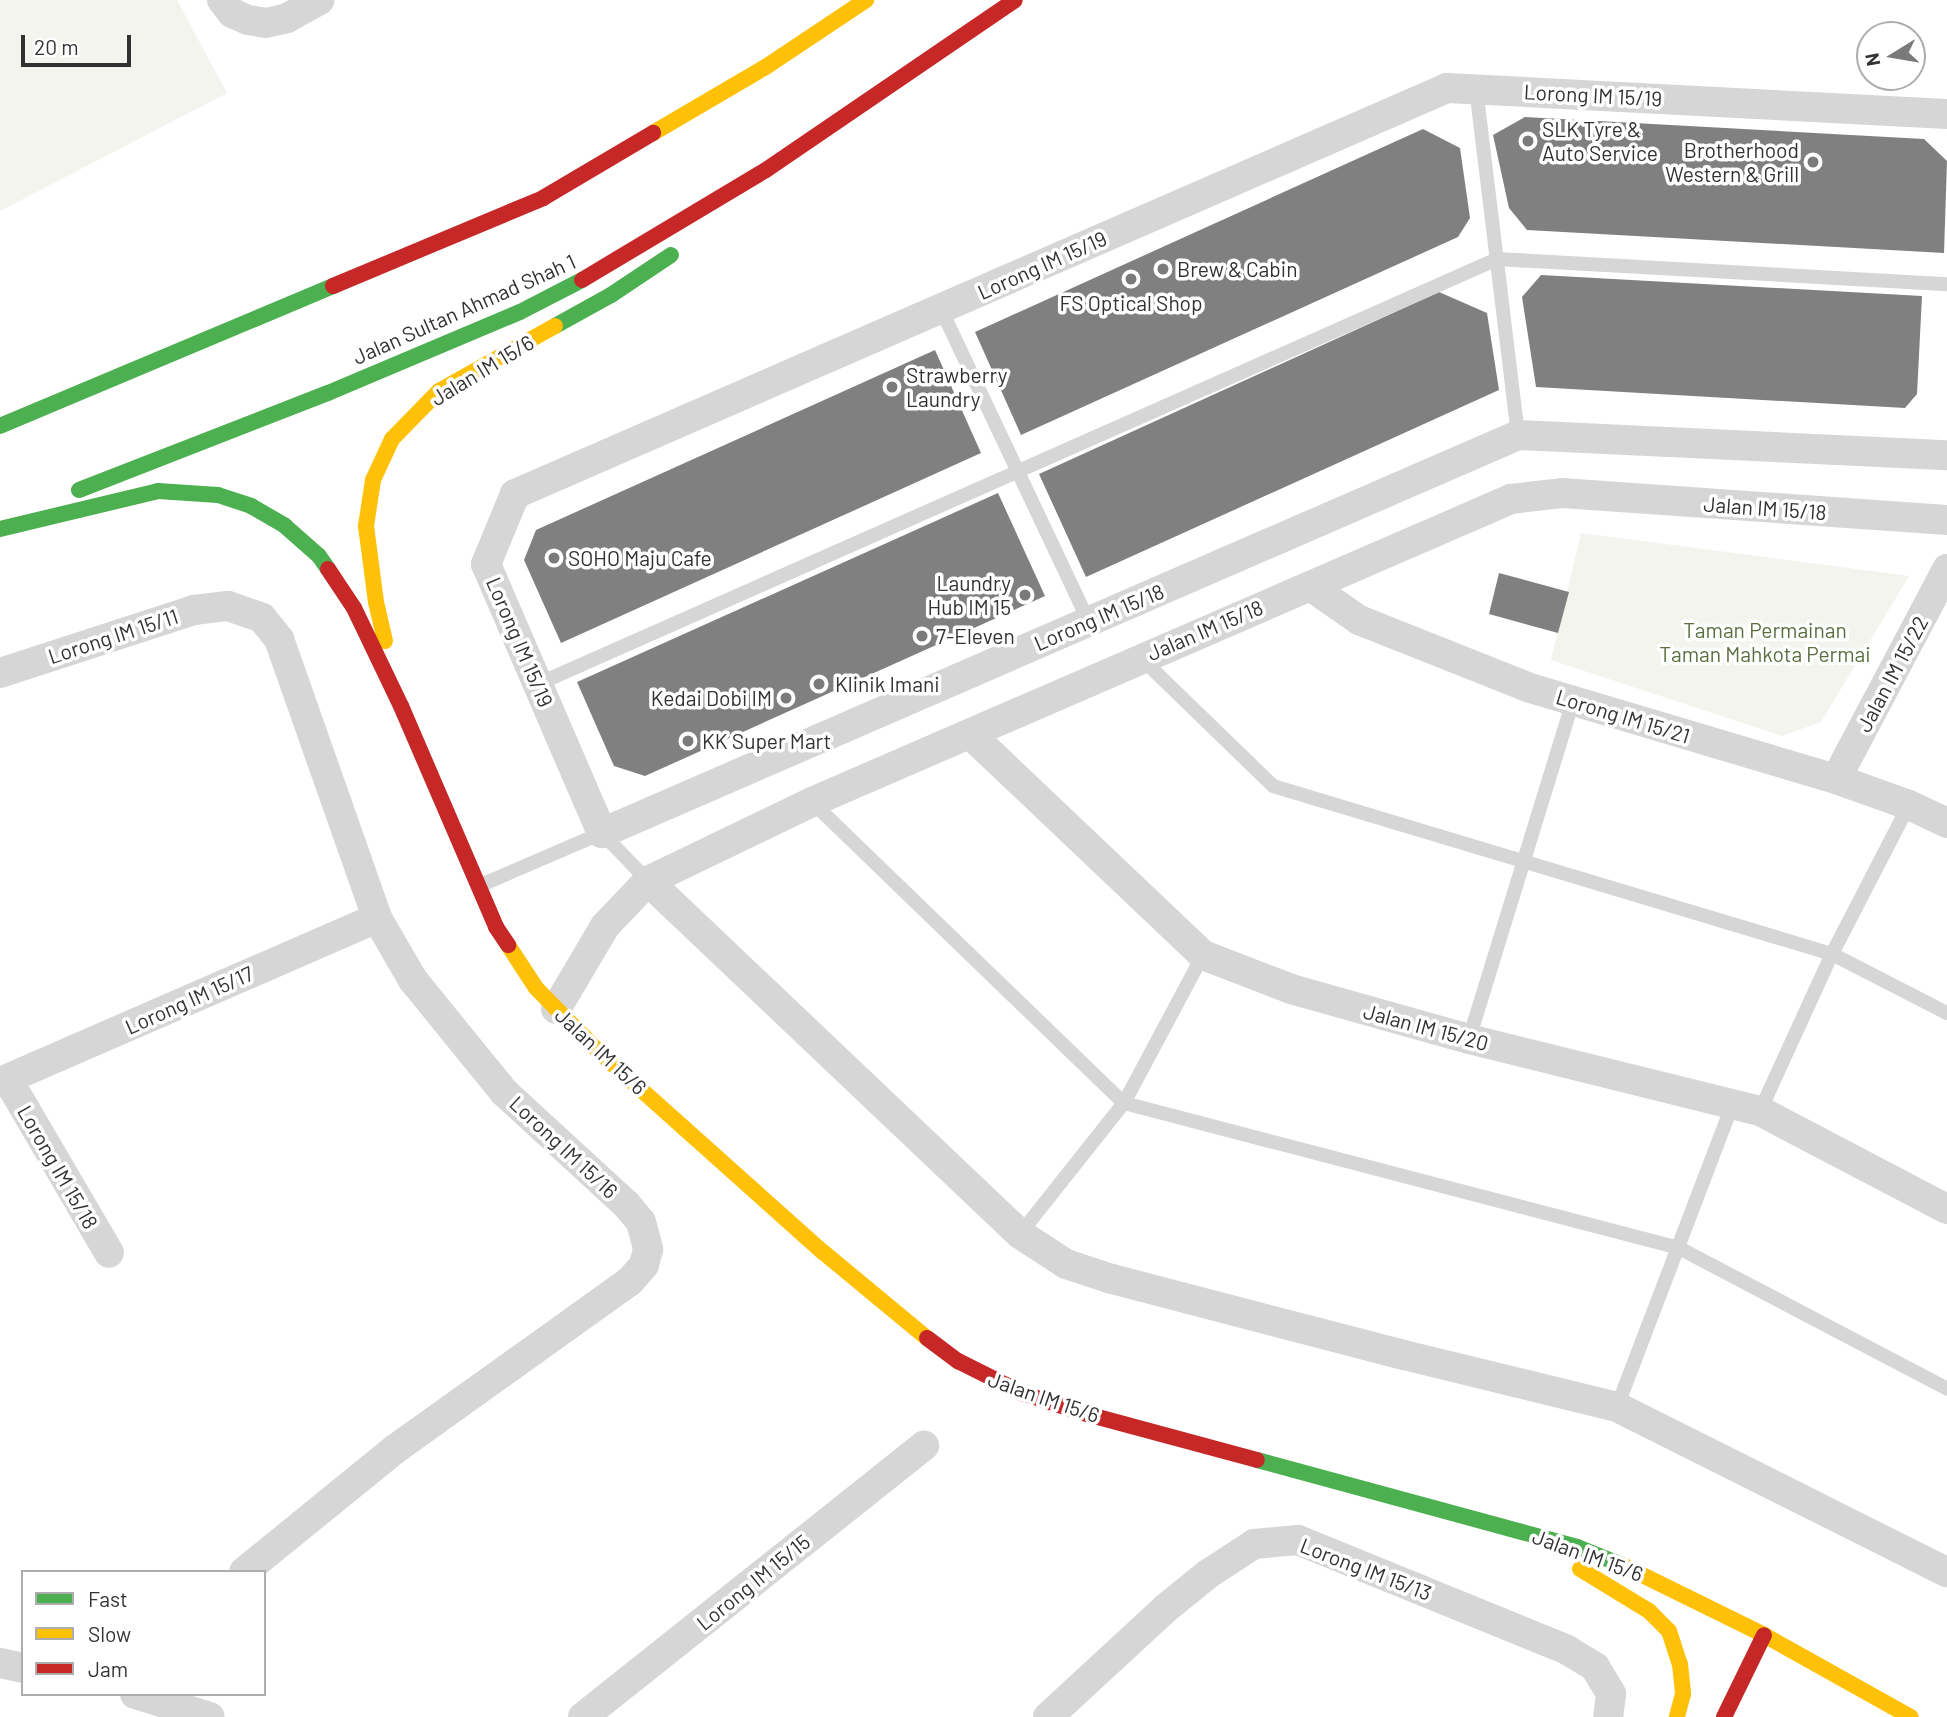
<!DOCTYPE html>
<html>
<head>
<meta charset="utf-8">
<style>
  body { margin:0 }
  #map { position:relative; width:1947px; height:1717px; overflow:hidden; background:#fff; font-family:Barlow,sans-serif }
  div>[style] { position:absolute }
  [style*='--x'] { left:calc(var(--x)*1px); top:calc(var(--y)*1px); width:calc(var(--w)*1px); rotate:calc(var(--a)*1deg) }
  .green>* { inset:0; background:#f2f4ed }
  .building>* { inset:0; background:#808080 }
  .lane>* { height:14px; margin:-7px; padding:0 7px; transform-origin:7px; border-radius:7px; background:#d6d6d6 }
  .street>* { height:30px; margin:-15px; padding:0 15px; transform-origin:15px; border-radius:15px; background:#d6d6d6 }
  .fast>* { height:16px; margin:-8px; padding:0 8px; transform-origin:8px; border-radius:8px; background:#4caf50 }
  .slow>* { height:16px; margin:-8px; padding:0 8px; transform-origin:8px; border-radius:8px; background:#ffc107 }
  .jam>* { height:16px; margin:-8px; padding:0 8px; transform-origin:8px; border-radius:8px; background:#c62828 }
  .dots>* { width:19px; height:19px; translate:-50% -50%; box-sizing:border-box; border:4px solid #fff; border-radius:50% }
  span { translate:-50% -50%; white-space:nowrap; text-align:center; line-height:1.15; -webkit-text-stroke:7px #fff; paint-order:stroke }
  .street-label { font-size:21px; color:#323232 }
  .poi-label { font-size:21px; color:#323232 }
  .left { translate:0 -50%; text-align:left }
  .right { translate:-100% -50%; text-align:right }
  .park-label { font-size:21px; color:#5a6e3f }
  .legend { position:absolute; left:21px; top:1570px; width:245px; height:126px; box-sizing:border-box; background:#fff; border:2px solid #adadad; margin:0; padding:9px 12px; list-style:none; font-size:21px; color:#323232 }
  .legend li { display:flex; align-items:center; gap:14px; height:35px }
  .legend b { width:35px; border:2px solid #adadad }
  .north { position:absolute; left:1856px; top:21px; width:70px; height:70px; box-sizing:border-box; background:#fff; border:2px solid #adadad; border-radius:50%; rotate:259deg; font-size:19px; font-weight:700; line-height:28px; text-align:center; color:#323232 }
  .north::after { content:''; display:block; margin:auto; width:24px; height:32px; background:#7a7a7a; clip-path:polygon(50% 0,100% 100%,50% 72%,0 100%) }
  .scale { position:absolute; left:21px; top:35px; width:110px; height:32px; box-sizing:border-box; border:4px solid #323232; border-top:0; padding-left:9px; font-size:21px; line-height:24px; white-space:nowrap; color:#323232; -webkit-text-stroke:5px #fff; paint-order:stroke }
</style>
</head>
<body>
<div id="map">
  <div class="green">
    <i style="clip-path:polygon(0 0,177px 0,227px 93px,0 211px)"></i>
    <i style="clip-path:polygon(1581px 533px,1909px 576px,1821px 722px,1782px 736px,1551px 660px)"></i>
  </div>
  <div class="building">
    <i style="clip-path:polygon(1525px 117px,1924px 139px,1947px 161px,1944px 253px,1527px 230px,1509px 208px,1493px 135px)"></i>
    <i style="clip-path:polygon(1423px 129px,1460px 148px,1470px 218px,1458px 237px,1021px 435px,975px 332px)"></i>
    <i style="clip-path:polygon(1541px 275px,1922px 296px,1917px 394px,1905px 408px,1536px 387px,1522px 297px)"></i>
    <i style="clip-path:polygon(1439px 292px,1487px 313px,1499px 390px,1086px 577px,1039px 474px)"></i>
    <i style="clip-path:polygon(935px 350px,981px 453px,561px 643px,524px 560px,536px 530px)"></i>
    <i style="clip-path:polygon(998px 493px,1045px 596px,645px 776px,614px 766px,577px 682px)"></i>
    <i style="clip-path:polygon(1499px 573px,1569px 592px,1558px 633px,1489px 614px)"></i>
  </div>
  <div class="lane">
    <i style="--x:1476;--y:88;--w:350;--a:83.1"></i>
    <i style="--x:941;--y:309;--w:346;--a:64.7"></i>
    <i style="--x:1141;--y:658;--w:184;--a:44.1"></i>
    <i style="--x:1273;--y:786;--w:584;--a:16.73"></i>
    <i style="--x:1832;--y:954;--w:129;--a:27.2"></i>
    <i style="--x:538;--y:684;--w:1049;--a:-23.9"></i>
    <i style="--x:1497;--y:259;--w:451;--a:3.2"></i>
    <i style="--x:812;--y:802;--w:434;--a:44"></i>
    <i style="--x:1124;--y:1103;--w:574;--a:14.64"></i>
    <i style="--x:1679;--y:1248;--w:303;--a:27.7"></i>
    <i style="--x:481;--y:885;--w:132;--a:-23.3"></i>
    <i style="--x:602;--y:833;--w:66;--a:46.2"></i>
    <i style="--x:1469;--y:1039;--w:354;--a:-72.9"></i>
    <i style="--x:1760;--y:1111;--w:173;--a:-65.4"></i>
    <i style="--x:1832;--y:954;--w:168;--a:-62.7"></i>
    <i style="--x:1020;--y:1234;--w:167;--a:-51.6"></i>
    <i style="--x:1124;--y:1103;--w:168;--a:-61.9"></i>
    <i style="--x:1617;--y:1407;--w:324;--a:-69.1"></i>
  </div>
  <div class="street">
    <i style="--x:222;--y:0;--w:16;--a:52"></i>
    <i style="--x:232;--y:13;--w:17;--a:24"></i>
    <i style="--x:248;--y:20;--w:18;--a:9"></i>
    <i style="--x:266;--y:23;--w:22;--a:-13"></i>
    <i style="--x:287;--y:18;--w:37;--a:-29"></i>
    <i style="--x:1947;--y:114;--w:501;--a:-177.02"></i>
    <i style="--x:1447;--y:88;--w:1017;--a:156.46"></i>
    <i style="--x:515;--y:494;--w:76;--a:112.5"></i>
    <i style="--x:486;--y:564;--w:293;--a:66.7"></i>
    <i style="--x:602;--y:833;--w:999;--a:-23.48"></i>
    <i style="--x:1518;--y:435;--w:429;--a:2.7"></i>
    <i style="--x:1310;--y:586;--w:60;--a:34.8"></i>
    <i style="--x:1359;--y:620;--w:181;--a:21.7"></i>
    <i style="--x:1527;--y:687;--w:322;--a:16.6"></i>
    <i style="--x:1836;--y:779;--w:77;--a:19.6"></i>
    <i style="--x:1909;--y:805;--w:42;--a:25.3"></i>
    <i style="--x:0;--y:673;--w:204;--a:-18"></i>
    <i style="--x:194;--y:610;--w:34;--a:-7"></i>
    <i style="--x:228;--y:606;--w:36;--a:19"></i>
    <i style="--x:262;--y:618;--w:27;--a:51"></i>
    <i style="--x:279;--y:639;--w:296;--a:70.6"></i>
    <i style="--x:377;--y:918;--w:72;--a:59.9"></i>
    <i style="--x:413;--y:980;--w:144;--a:50.9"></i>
    <i style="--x:504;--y:1092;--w:166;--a:42.6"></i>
    <i style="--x:626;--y:1204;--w:23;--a:50"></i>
    <i style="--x:641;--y:1222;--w:28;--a:75"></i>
    <i style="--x:648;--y:1249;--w:16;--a:104"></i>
    <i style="--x:644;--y:1265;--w:21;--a:131"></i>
    <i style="--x:630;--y:1281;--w:290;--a:144.4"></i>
    <i style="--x:394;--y:1450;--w:193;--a:140.9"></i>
    <i style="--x:970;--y:734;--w:321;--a:43.5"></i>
    <i style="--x:1203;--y:955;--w:94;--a:21.1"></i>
    <i style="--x:1291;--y:989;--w:185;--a:15.7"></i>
    <i style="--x:1469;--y:1039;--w:300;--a:13.9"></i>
    <i style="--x:1760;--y:1111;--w:211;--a:27.7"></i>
    <i style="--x:1836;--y:779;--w:238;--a:-62.1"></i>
    <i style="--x:648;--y:881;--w:513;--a:43.5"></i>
    <i style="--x:1020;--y:1234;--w:55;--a:33.1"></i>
    <i style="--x:1066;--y:1264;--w:48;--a:18.1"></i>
    <i style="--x:1112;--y:1279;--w:302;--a:14.6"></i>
    <i style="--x:1404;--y:1355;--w:219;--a:13.7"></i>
    <i style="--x:1617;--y:1407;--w:369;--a:26.6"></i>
    <i style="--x:556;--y:1009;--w:96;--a:-59.4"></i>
    <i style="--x:605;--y:926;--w:62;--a:-46.3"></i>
    <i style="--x:648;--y:881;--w:182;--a:-25.7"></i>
    <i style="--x:812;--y:802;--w:762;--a:-23.44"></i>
    <i style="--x:1511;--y:499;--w:51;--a:-6.7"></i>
    <i style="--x:1562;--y:493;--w:386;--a:4"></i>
    <i style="--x:8;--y:1080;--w:200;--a:59.7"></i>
    <i style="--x:0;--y:1082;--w:411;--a:-23.5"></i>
    <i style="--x:0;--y:1663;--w:24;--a:12"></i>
    <i style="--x:135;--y:1694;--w:78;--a:17"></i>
    <i style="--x:583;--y:1717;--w:436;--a:-38.5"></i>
    <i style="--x:1048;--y:1717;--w:161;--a:-42.7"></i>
    <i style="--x:1166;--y:1608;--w:54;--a:-39"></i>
    <i style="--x:1208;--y:1574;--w:55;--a:-33.1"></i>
    <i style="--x:1254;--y:1544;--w:44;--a:-5.2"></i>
    <i style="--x:1298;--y:1540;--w:291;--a:22.2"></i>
    <i style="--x:1567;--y:1650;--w:33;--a:31"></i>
    <i style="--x:1595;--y:1667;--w:31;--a:59"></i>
    <i style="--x:1611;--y:1694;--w:23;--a:97"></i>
  </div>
  <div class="fast">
    <i style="--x:555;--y:326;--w:64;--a:-29"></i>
    <i style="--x:611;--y:295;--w:72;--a:-33.7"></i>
    <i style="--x:0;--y:426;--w:361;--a:-22.8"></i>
    <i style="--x:79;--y:490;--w:267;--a:-21.3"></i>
    <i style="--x:328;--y:393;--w:208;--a:-22.9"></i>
    <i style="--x:520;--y:312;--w:70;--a:-27.3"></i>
    <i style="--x:0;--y:529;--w:163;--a:-13.5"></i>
    <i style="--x:158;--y:491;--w:60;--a:3.8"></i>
    <i style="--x:218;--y:495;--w:35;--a:18"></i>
    <i style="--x:251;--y:506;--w:39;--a:30"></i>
    <i style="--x:285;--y:526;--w:45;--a:41.4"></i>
    <i style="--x:319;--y:556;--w:16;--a:55"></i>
    <i style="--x:1257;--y:1460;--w:332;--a:15.2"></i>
    <i style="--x:1577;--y:1547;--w:48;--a:21.8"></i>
  </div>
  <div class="slow">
    <i style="--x:653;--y:133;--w:129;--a:-30.4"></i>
    <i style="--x:764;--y:68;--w:123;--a:-33.7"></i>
    <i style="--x:385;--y:641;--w:40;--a:-103"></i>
    <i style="--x:376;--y:602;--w:77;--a:-97.5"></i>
    <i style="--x:366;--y:526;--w:47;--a:-81.3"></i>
    <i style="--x:373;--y:480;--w:45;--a:-65.1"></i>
    <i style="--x:392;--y:439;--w:67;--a:-45.6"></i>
    <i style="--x:439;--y:391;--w:133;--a:-29.3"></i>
    <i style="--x:508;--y:945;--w:51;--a:56.9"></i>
    <i style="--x:536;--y:988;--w:90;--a:45.5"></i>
    <i style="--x:599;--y:1052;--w:300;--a:41.8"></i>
    <i style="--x:823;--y:1252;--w:135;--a:39.6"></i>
    <i style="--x:1622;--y:1565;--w:158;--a:26.2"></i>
    <i style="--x:1764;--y:1635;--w:168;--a:29.2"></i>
    <i style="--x:1580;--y:1569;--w:81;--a:31.3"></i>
    <i style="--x:1649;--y:1611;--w:28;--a:45"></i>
    <i style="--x:1669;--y:1631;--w:35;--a:72"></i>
    <i style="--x:1680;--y:1664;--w:30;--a:84"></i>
    <i style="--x:1683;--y:1694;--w:24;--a:105"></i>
  </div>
  <div class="jam">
    <i style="--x:582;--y:280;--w:214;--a:-30.9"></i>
    <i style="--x:766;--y:170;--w:301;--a:-34.3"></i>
    <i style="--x:333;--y:286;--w:228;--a:-22.7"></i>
    <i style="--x:543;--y:198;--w:128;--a:-30.6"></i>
    <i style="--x:328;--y:569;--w:47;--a:56.3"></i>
    <i style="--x:354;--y:608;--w:109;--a:64.4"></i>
    <i style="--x:401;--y:706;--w:241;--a:66.7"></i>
    <i style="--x:496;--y:927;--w:22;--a:56"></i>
    <i style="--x:927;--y:1338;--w:39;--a:37"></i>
    <i style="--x:958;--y:1361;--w:72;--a:26.6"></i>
    <i style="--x:1022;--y:1393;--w:64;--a:18.2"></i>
    <i style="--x:1083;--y:1413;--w:180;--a:15.1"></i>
    <i style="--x:1724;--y:1717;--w:91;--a:-64"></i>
  </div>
  <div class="dots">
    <i style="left:1528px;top:141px;background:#7a7a7a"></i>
    <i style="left:1813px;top:162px;background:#7a7a7a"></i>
    <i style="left:1163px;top:269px;background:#7a7a7a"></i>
    <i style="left:1131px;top:279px;background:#7a7a7a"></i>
    <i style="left:892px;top:387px;background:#7a7a7a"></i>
    <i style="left:554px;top:558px;background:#7a7a7a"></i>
    <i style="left:1025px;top:595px;background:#7a7a7a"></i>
    <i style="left:922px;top:636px;background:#7a7a7a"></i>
    <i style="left:819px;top:684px;background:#7a7a7a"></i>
    <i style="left:786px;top:698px;background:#7a7a7a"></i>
    <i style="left:688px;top:741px;background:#7a7a7a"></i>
  </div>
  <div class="street-label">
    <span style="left:1593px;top:95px;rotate:3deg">Lorong IM 15/19</span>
    <span style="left:1042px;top:265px;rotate:-24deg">Lorong IM 15/19</span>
    <span style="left:464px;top:309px;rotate:-24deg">Jalan Sultan Ahmad Shah 1</span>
    <span style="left:482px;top:370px;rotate:-31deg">Jalan IM 15/6</span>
    <span style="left:1765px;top:508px;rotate:4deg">Jalan IM 15/18</span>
    <span style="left:1099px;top:617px;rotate:-23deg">Lorong IM 15/18</span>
    <span style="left:1205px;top:630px;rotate:-23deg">Jalan IM 15/18</span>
    <span style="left:113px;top:636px;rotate:-18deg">Lorong IM 15/11</span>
    <span style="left:520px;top:642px;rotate:67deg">Lorong IM 15/19</span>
    <span style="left:1892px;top:674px;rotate:-62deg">Jalan IM 15/22</span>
    <span style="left:1623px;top:716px;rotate:17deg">Lorong IM 15/21</span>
    <span style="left:189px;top:1000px;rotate:-24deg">Lorong IM 15/17</span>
    <span style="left:1426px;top:1027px;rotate:15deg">Jalan IM 15/20</span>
    <span style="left:601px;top:1051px;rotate:43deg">Jalan IM 15/6</span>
    <span style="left:564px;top:1147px;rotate:43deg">Lorong IM 15/16</span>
    <span style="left:58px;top:1167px;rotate:60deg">Lorong IM 15/18</span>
    <span style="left:1044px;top:1397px;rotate:19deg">Jalan IM 15/6</span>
    <span style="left:1588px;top:1555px;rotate:20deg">Jalan IM 15/6</span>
    <span style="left:1366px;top:1569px;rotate:21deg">Lorong IM 15/13</span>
    <span style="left:753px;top:1582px;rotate:-39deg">Lorong IM 15/15</span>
  </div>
  <div class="poi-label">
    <span class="left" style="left:1542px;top:141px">SLK Tyre &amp;<br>Auto Service</span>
    <span class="right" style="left:1799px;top:162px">Brotherhood<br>Western &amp; Grill</span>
    <span class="left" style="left:1177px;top:269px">Brew &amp; Cabin</span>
    <span style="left:1131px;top:303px">FS Optical Shop</span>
    <span class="left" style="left:906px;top:387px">Strawberry<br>Laundry</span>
    <span class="left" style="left:568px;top:558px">SOHO Maju Cafe</span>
    <span class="right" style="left:1011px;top:595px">Laundry<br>Hub IM 15</span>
    <span class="left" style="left:936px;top:636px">7-Eleven</span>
    <span class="left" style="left:835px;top:684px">Klinik Imani</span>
    <span class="right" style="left:772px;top:698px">Kedai Dobi IM</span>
    <span class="left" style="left:702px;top:741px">KK Super Mart</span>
  </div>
  <div class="park-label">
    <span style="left:1765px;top:642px">Taman Permainan<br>Taman Mahkota Permai</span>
  </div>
  <ul class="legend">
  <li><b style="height:9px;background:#4caf50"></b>Fast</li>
  <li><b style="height:9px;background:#ffc107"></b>Slow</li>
  <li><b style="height:9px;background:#c62828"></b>Jam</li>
  </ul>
  <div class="north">N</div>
  <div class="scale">20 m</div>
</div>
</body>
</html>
